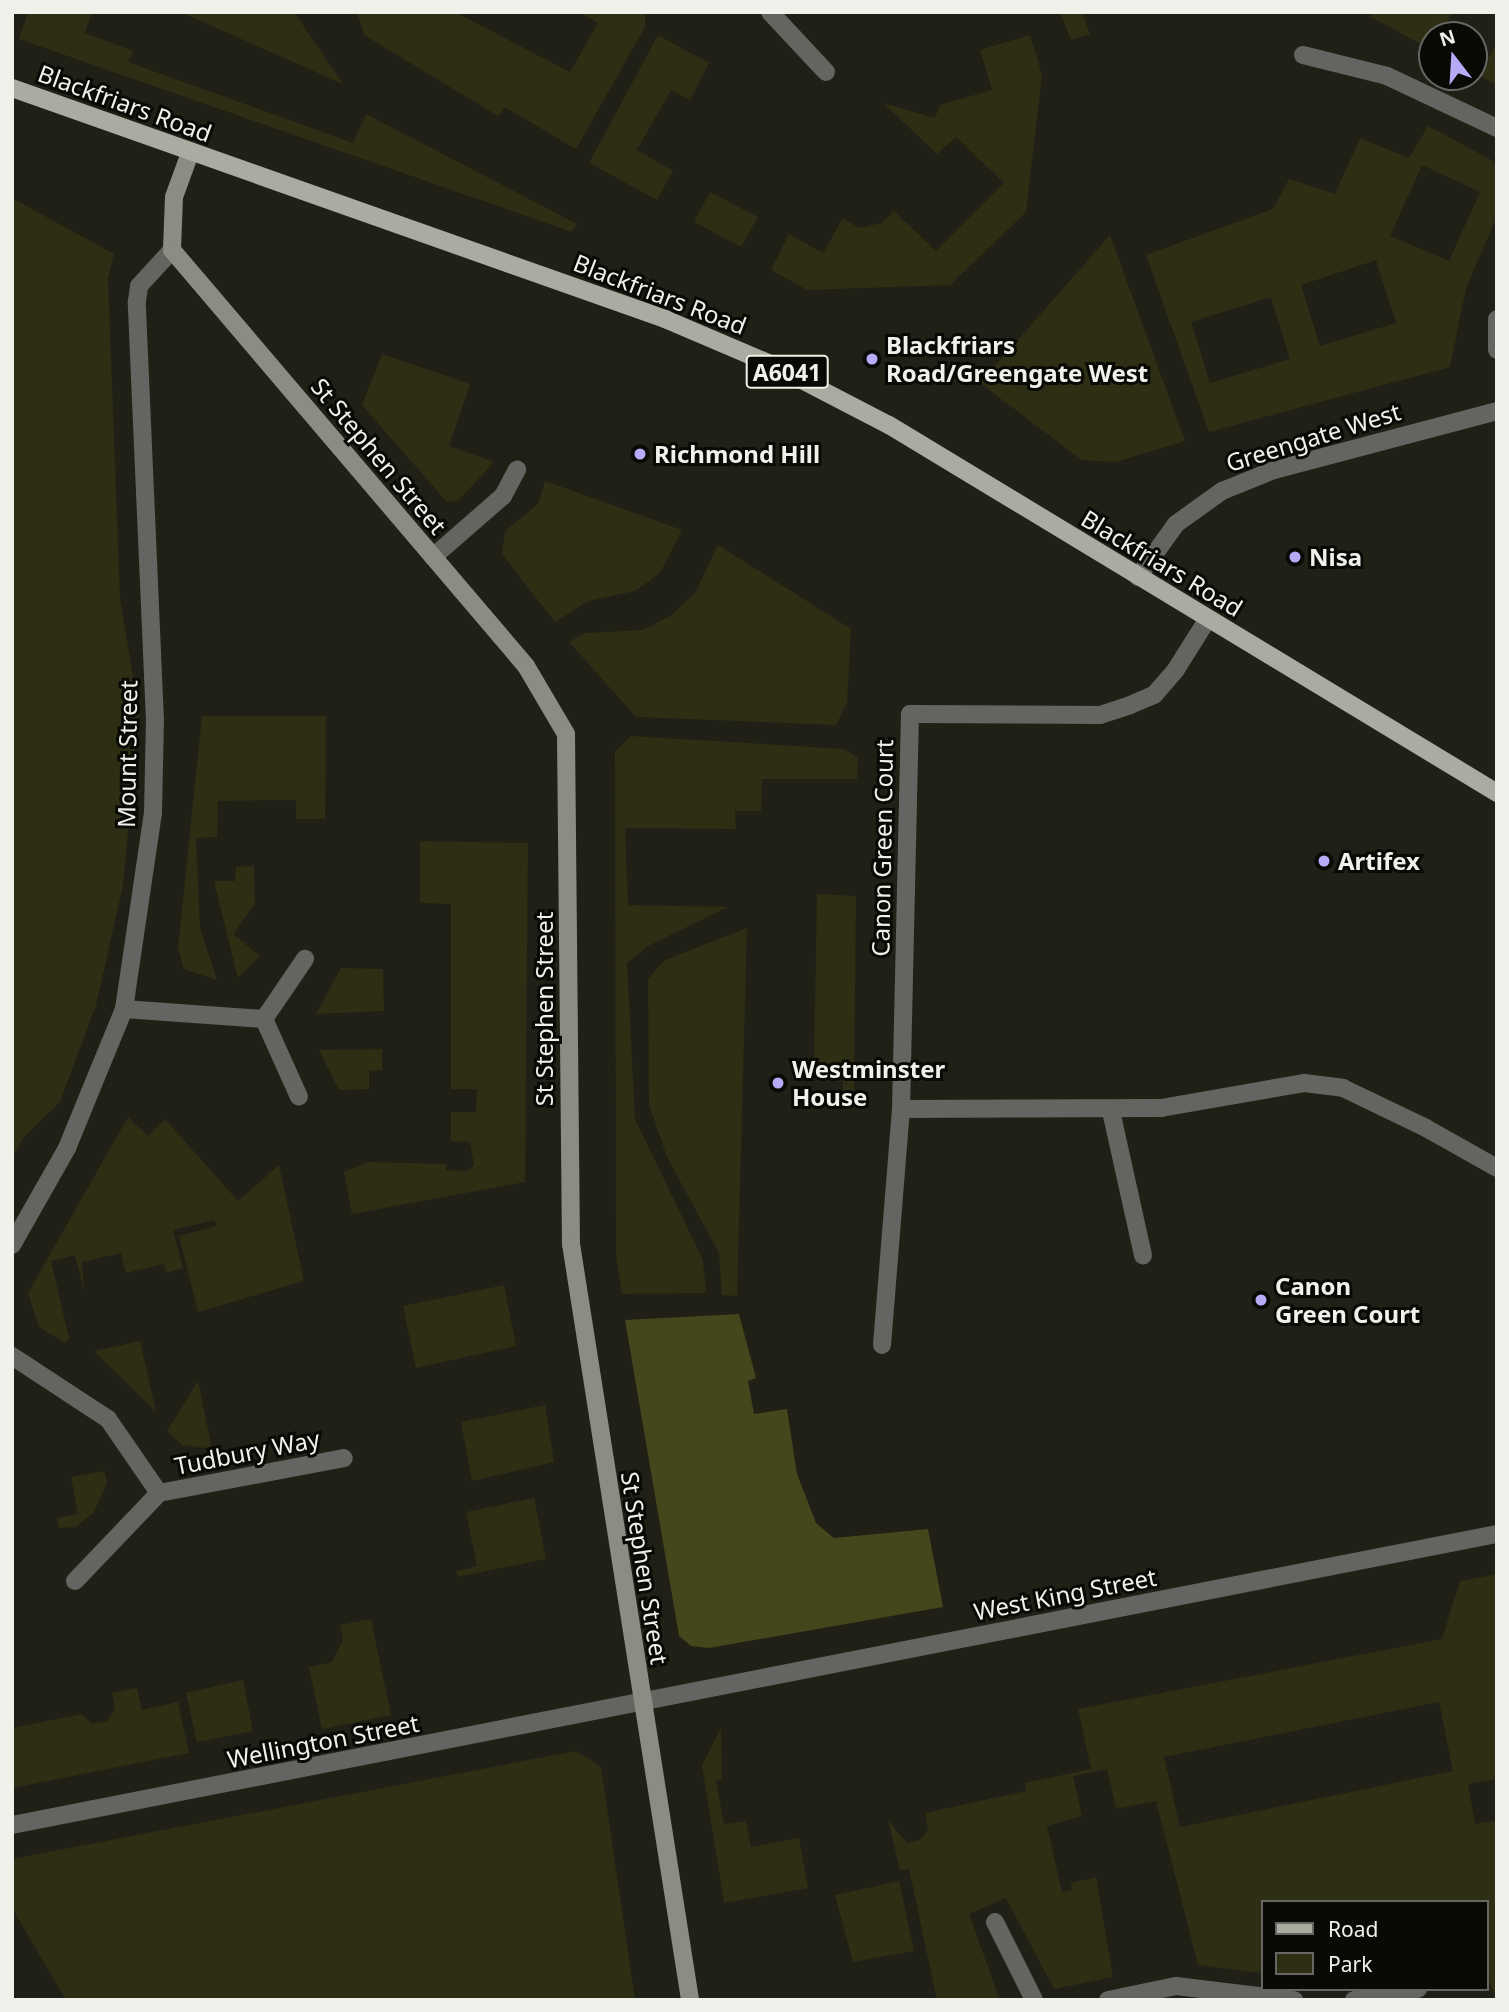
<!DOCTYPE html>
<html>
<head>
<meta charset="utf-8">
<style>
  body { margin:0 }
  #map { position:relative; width:1509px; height:2012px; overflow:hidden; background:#202017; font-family:"Noto Sans",sans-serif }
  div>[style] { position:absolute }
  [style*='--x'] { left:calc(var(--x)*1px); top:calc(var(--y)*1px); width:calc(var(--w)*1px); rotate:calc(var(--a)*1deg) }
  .green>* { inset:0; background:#2d2e14 }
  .forest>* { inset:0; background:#44461b }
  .lane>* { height:18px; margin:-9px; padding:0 9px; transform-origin:9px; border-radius:9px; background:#646560 }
  .street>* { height:18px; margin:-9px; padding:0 9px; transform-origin:9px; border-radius:9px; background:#646560 }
  .secondary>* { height:18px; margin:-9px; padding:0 9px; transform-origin:9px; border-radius:9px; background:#8c8c85 }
  .primary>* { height:18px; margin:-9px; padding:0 9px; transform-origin:9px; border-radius:9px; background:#aaaba1 }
  .dots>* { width:19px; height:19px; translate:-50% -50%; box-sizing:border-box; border:4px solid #090a06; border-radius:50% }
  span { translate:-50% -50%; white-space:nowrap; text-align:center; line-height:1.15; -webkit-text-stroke:6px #090a06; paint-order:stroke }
  .shield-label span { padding:2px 5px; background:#090a06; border:2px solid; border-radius:5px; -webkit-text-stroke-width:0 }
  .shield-label { font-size:23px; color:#f1f1eb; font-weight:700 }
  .street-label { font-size:24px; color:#f1f1eb }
  .poi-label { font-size:24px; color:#f1f1eb; font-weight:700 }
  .left { translate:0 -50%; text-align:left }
  .frame { position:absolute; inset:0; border:14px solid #f1f1eb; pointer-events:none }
  .legend { position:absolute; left:1261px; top:1900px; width:228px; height:91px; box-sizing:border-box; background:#090a06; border:2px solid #666662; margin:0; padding:9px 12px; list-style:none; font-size:21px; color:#f1f1eb }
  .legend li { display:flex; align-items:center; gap:14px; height:35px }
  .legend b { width:35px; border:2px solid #666662 }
  .north { position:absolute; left:1418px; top:21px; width:70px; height:70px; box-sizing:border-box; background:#090a06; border:2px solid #666662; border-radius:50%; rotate:343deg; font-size:19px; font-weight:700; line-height:28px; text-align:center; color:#f1f1eb }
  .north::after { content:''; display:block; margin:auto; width:24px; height:32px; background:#b7abf8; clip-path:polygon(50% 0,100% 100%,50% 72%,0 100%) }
</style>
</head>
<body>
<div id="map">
  <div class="green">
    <i style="clip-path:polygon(28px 12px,92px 12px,85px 33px,133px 51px,128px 62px,353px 143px,366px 114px,577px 224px,572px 232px,19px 39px)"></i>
    <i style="clip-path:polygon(180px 12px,294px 12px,343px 84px)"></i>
    <i style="clip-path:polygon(357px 12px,455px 12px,570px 72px,598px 23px,579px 12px,645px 12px,645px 27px,576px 149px,505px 107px,498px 116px,364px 35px)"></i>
    <i style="clip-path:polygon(1060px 12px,1082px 12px,1090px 34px,1071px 40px)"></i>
    <i style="clip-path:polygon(1374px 12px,1452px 12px,1441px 35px,1432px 35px,1432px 50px,1371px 17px)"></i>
    <i style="clip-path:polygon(658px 35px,709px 63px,690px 100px,671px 90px,637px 150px,673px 171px,657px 200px,589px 163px)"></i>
    <i style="clip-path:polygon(1030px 35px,1042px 75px,1026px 212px,950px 285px,807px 290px,771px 270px,789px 234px,823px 253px,843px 218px,859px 228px,882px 223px,894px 211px,936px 251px,1004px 183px,956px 137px,937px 154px,883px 103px,935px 118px,940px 105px,992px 90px,980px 50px)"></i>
    <i style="clip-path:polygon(1497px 43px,1497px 85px,1478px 75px)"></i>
    <i style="clip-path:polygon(evenodd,1428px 126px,1497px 163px,1497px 216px,1466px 288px,1450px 367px,1209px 432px,1146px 255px,1273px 209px,1289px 179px,1335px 194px,1360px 138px,1409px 158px,1428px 126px,1422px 165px,1480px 192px,1449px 261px,1390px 236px,1422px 165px,1428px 126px,1376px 260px,1396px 323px,1320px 346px,1301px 285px,1376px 260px,1428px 126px,1271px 297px,1290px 359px,1210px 383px,1191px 322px,1271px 297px)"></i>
    <i style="clip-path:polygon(710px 192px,758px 217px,741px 247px,694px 222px)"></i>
    <i style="clip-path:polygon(12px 198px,114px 254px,108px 279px,120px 598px,139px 713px,123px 885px,96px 1005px,60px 1102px,23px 1138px,12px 1158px)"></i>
    <i style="clip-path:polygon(1110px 235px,1185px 441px,1116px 462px,1082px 460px,980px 383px)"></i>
    <i style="clip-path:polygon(382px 354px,470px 384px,449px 446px,494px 462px,459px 500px,447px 502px,362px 405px)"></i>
    <i style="clip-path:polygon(545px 481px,682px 530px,660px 573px,635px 591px,588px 601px,555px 622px,502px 554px,505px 531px,538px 504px)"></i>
    <i style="clip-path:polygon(718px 545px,851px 629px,847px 703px,836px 725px,636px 717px,569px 642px,585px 633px,643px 630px,670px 616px,695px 593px)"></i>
    <i style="clip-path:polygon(202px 716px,326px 716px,325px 819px,296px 819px,296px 800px,218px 801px,217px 837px,196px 838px,200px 928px,217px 980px,184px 969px,178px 948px)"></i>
    <i style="clip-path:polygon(631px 736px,844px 749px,858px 758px,857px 779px,762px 779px,761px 811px,735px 811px,736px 829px,625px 828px,628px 905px,728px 907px,648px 946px,627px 963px,635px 1119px,703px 1260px,706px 1293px,622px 1294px,616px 1256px,615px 752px)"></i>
    <i style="clip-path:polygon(420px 841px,528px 843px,525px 1182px,352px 1214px,344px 1172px,368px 1162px,446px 1164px,446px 1170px,467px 1171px,474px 1165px,470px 1142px,451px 1141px,451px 1112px,476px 1112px,477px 1089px,451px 1089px,451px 904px,420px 903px)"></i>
    <i style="clip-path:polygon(254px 866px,255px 904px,233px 934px,260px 956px,238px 978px,214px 881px,235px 881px,236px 867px)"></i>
    <i style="clip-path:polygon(817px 894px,856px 896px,854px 1093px,843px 1093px,843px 1071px,814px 1070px)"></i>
    <i style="clip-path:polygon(747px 928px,737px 1296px,722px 1295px,719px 1253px,667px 1157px,649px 1104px,648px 979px,665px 960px)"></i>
    <i style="clip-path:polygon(341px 968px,383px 969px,384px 1011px,316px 1014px)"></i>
    <i style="clip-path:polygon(382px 1049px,382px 1070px,369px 1071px,369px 1089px,339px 1090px,319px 1050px)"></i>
    <i style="clip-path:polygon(128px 1117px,148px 1136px,165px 1119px,238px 1201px,279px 1165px,304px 1281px,198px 1312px,179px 1236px,216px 1226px,215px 1220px,173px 1230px,183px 1268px,166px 1273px,164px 1264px,126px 1273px,121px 1253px,82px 1262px,84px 1292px,75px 1255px,51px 1261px,69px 1338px,65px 1343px,39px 1327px,28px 1293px)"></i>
    <i style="clip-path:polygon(504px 1285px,516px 1346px,416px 1368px,403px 1306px)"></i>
    <i style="clip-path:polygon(140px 1341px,156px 1412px,94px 1351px)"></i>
    <i style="clip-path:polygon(198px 1381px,212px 1449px,182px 1445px,167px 1431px)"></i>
    <i style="clip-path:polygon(545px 1405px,554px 1462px,472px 1481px,461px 1422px)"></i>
    <i style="clip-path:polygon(104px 1471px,107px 1483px,94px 1512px,76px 1527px,59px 1528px,57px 1518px,78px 1514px,71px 1477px)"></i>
    <i style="clip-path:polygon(534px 1498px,546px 1559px,458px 1577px,456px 1571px,477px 1566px,466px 1512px)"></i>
    <i style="clip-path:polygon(evenodd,1497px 1574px,1497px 1779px,1468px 1784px,1475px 1824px,1497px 1820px,1497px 2000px,1486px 1974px,1486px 1902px,1262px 1902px,1262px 1973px,1198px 1965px,1156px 1801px,1116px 1809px,1107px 1769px,1073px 1776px,1082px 1816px,1047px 1826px,1062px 1892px,1072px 1890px,1071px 1883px,1096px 1877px,1113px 1977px,1054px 1989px,1006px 1898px,969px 1914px,1000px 2000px,937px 2000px,909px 1869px,900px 1870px,888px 1820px,907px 1843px,920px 1840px,928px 1830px,925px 1813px,1026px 1791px,1025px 1783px,1091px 1769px,1078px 1709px,1442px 1639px,1460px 1581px,1497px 1574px,1439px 1702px,1453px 1771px,1180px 1827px,1164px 1757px,1439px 1702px)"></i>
    <i style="clip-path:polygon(371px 1619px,391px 1715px,322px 1729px,309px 1667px,332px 1662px,343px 1640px,340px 1625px)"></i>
    <i style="clip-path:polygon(243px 1680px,253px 1731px,197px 1742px,186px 1693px)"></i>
    <i style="clip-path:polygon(137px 1688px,142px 1710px,178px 1702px,189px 1753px,12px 1788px,12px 1728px,82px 1714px,92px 1724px,107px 1721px,115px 1709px,112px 1693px)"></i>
    <i style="clip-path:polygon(721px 1728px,722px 1780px,716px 1781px,724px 1824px,746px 1821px,751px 1847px,799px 1838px,808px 1888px,724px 1903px,702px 1765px)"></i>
    <i style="clip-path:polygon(576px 1751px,601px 1767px,635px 2000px,66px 2000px,12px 1908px,12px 1859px)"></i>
    <i style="clip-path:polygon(899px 1881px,914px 1951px,853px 1962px,835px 1895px)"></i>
  </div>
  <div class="forest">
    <i style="clip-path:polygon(739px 1314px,756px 1378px,748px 1381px,754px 1414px,787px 1409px,797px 1474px,816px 1523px,834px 1538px,928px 1529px,943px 1607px,709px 1648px,691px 1646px,679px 1636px,625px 1320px)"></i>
  </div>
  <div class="lane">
    <i style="--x:433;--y:557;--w:93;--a:-41.1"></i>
    <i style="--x:503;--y:496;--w:30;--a:-62"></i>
    <i style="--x:901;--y:1109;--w:260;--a:-0.2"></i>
    <i style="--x:1161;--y:1108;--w:145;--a:-9.9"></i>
    <i style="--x:1304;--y:1083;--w:39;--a:7"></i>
    <i style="--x:1343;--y:1088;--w:92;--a:25.7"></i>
    <i style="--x:1111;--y:1111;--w:148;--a:77.5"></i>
    <i style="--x:882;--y:1345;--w:237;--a:-85.4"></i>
    <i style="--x:901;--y:1109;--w:395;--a:-88.7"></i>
  </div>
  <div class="street">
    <i style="--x:770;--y:12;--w:82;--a:47"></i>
    <i style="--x:1303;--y:55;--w:87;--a:14"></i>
    <i style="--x:1387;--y:76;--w:122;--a:25.3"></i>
    <i style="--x:1497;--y:319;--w:31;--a:90"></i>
    <i style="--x:1138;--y:577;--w:65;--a:-54.4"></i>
    <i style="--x:1176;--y:524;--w:57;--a:-35.7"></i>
    <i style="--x:1222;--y:491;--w:56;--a:-22"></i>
    <i style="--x:1274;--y:470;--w:231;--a:-14.8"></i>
    <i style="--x:910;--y:714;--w:190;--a:0.3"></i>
    <i style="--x:1100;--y:715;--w:32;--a:-18"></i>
    <i style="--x:1130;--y:705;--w:26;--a:-23"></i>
    <i style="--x:1154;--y:695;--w:32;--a:-49"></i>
    <i style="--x:1175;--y:671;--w:60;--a:-57.9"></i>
    <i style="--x:124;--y:1009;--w:140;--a:4.1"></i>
    <i style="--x:264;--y:1019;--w:85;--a:65.8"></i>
    <i style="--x:264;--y:1019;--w:73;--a:-55.7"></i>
    <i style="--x:1426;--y:1128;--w:81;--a:29.4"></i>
    <i style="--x:12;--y:1245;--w:112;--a:-60.4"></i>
    <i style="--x:67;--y:1148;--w:150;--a:-67.7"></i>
    <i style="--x:124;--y:1009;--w:198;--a:-81.6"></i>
    <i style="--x:153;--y:813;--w:92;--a:-88.8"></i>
    <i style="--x:155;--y:721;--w:420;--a:-92.5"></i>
    <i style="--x:137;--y:301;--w:15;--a:-82"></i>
    <i style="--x:139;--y:286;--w:49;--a:-47.5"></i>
    <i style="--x:12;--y:1356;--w:115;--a:33.3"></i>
    <i style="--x:108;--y:1419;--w:90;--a:55.4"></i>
    <i style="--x:159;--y:1493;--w:188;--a:-10.7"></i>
    <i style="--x:75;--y:1581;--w:122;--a:-46.3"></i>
    <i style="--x:12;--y:1825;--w:1513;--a:-11.09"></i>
    <i style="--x:995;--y:1922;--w:87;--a:63.4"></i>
    <i style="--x:1108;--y:2000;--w:69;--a:-11.6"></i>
    <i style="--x:1176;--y:1986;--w:119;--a:6.8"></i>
    <i style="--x:1354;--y:2000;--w:65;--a:-9.8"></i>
  </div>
  <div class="secondary">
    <i style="--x:190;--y:153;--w:47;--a:110"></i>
    <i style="--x:174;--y:197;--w:53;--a:92.2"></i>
    <i style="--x:172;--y:250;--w:546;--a:49.6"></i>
    <i style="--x:526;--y:666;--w:79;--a:59.5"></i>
    <i style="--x:566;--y:734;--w:510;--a:89.44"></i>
    <i style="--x:571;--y:1244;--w:765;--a:81.05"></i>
  </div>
  <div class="primary">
    <i style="--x:12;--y:88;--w:693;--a:19.48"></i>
    <i style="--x:665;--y:319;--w:120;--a:23.1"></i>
    <i style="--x:775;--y:366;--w:128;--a:27.4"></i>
    <i style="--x:889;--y:425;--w:711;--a:31.18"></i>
  </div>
  <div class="dots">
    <i style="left:872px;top:359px;background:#b7abf8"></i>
    <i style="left:640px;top:454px;background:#b7abf8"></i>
    <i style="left:1295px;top:557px;background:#b7abf8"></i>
    <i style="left:1324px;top:861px;background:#b7abf8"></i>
    <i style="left:778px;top:1083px;background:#b7abf8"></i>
    <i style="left:1261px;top:1300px;background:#b7abf8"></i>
  </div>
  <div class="shield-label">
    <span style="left:787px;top:372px">A6041</span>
  </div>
  <div class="street-label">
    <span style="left:125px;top:103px;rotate:20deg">Blackfriars Road</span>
    <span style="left:660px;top:294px;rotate:21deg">Blackfriars Road</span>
    <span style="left:1313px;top:437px;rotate:-17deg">Greengate West</span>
    <span style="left:379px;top:456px;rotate:50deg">St Stephen Street</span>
    <span style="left:1162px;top:563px;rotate:31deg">Blackfriars Road</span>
    <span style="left:127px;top:754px;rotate:-89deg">Mount Street</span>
    <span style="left:882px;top:848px;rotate:-89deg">Canon Green Court</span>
    <span style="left:544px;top:1009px;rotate:-90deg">St Stephen Street</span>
    <span style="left:247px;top:1452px;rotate:-11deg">Tudbury Way</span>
    <span style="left:645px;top:1568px;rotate:81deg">St Stephen Street</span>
    <span style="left:1065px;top:1594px;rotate:-11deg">West King Street</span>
    <span style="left:323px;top:1741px;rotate:-11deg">Wellington Street</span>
  </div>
  <div class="poi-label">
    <span class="left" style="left:886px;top:359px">Blackfriars<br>Road/Greengate West</span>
    <span class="left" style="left:654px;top:454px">Richmond Hill</span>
    <span class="left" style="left:1309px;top:557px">Nisa</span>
    <span class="left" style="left:1338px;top:861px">Artifex</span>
    <span class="left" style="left:792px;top:1083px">Westminster<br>House</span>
    <span class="left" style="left:1275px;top:1300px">Canon<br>Green Court</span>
  </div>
  <div class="frame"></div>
  <ul class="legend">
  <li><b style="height:9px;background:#aaaba1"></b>Road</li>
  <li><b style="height:19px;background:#2d2e14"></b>Park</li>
  </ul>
  <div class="north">N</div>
</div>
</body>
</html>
